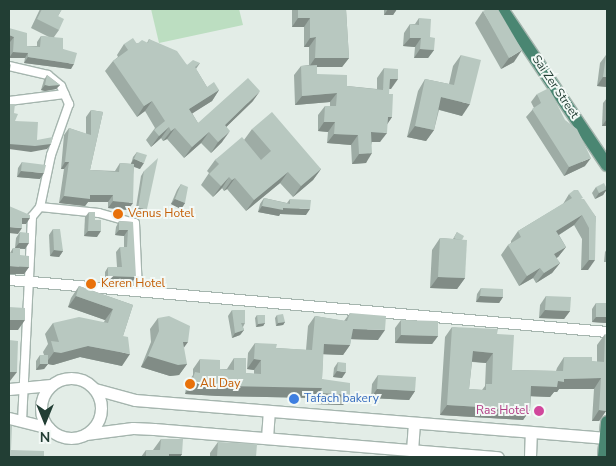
<!DOCTYPE html>
<html>
<head>
<meta charset="utf-8">
<style>
  body { margin:0 }
  #map { position:relative; width:616px; height:466px; overflow:hidden; background:#e3ede7; font-family:"Nunito Sans",sans-serif }
  div>[style] { position:absolute }
  [style*='--x'] { left:calc(var(--x)*1px); top:calc(var(--y)*1px); width:calc(var(--w)*1px); rotate:calc(var(--a)*1deg) }
  .green>* { inset:0; background:#bcdec1 }
  .roads { filter:drop-shadow(1px 0 #a5b5ae) drop-shadow(-1px 0 #a5b5ae) drop-shadow(0 1px #a5b5ae) drop-shadow(0 -1px #a5b5ae) }
  .minor>* { height:8px; margin:-4px; padding:0 4px; transform-origin:4px; border-radius:4px; background:#fff }
  .tertiary>* { height:10px; margin:-5px; padding:0 5px; transform-origin:5px; border-radius:5px; background:#fff }
  .secondary>* { height:11px; margin:-5.5px; padding:0 5.5px; transform-origin:5.5px; border-radius:5.5px; background:#fff }
  .secondary>.ring { margin:-5.5px; padding:0; box-sizing:content-box; background:none; border:11px solid #fff; border-radius:50% }
  .trunk>* { height:12px; margin:-6px; padding:0 6px; transform-origin:6px; border-radius:6px; background:#4a8672 }
  .wall>* { inset:0; background:#9eaca5 }
  .shaded-wall>* { inset:0; background:#818c86 }
  .building>* { inset:0; background:#b8c8c0 }
  .dots>* { width:14px; height:14px; translate:-50% -50%; box-sizing:border-box; border:2px solid #f3f9f6; border-radius:50% }
  span { translate:-50% -50%; white-space:nowrap; text-align:center; line-height:1.15; -webkit-text-stroke:4px #f3f9f6; paint-order:stroke }
  .street-label { font-size:12px; color:#223e34 }
  .food-label { font-size:12px; color:#c56008 }
  .left { translate:0 -50%; text-align:left }
  .shop-label { font-size:12px; color:#366cbe }
  .hotel-label { font-size:12px; color:#b23c85 }
  .right { translate:-100% -50%; text-align:right }
  .frame { position:absolute; inset:0; border:10px solid #223e34; pointer-events:none }
  .north { position:absolute; left:20px; top:396px; width:50px; height:50px; -webkit-text-stroke:4px #f3f9f6; paint-order:stroke; rotate:180deg; font-size:14px; font-weight:700; line-height:20px; text-align:center; color:#223e34 }
  .north::after { content:''; display:block; margin:auto; width:18px; height:22px; background:#223e34; clip-path:polygon(50% 0,100% 100%,50% 72%,0 100%) }
</style>
</head>
<body>
<div id="map">
  <div class="green">
    <i style="clip-path:polygon(151px 9px,239px 9px,243px 25px,159px 43px)"></i>
  </div>
  <div class="roads">
    <div class="minor">
      <i style="--x:9;--y:66;--w:40;--a:13"></i>
      <i style="--x:48;--y:75;--w:17;--a:40"></i>
      <i style="--x:61;--y:86;--w:20;--a:66"></i>
      <i style="--x:69;--y:104;--w:54;--a:109.4"></i>
      <i style="--x:51;--y:155;--w:53;--a:101.9"></i>
      <i style="--x:40;--y:207;--w:13;--a:129"></i>
      <i style="--x:32;--y:217;--w:205;--a:92.8"></i>
      <i style="--x:9;--y:101;--w:56;--a:-7.1"></i>
      <i style="--x:40;--y:207;--w:59;--a:5.8"></i>
      <i style="--x:99;--y:213;--w:37;--a:16"></i>
      <i style="--x:135;--y:223;--w:68;--a:87.5"></i>
    </div>
    <div class="tertiary">
      <i style="--x:9;--y:280;--w:600;--a:4.97"></i>
    </div>
    <div class="secondary">
      <i class="ring" style="left:41px;top:378px;width:49px;height:49px"></i>
      <i style="--x:9;--y:389;--w:42;--a:-5.4"></i>
      <i style="--x:95;--y:389;--w:41;--a:15.4"></i>
      <i style="--x:135;--y:400;--w:473;--a:4.6"></i>
      <i style="--x:9;--y:418;--w:41;--a:14"></i>
      <i style="--x:86;--y:434;--w:47;--a:-7.3"></i>
      <i style="--x:133;--y:428;--w:21;--a:3"></i>
      <i style="--x:154;--y:429;--w:345;--a:4.7"></i>
      <i style="--x:267;--y:438;--w:27;--a:-86"></i>
      <i style="--x:412;--y:451;--w:27;--a:-86"></i>
      <i style="--x:530;--y:457;--w:24;--a:-88"></i>
    </div>
    <div class="trunk">
      <i style="--x:502;--y:9;--w:188;--a:56.1"></i>
      <i style="--x:604;--y:457;--w:35;--a:-85"></i>
    </div>
  </div>
  <div class="wall">
    <i style="clip-path:polygon(40px 9px,62px 9px,58px 16px,59px 30px,54px 37px,63px 49px,71px 69px,24px 63px,25px 58px,9px 58px,10px 42px,9px 42px,9px 28px,27px 46px,37px 46px,37px 42px,41px 36px,49px 37px,31px 28px)"></i>
    <i style="clip-path:polygon(292px 9px,346px 9px,349px 58px,342px 67px,317px 67px,317px 74px,347px 86px,377px 89px,377px 78px,384px 68px,391px 89px,389px 89px,389px 94px,392px 117px,387px 124px,380px 142px,372px 142px,366px 163px,352px 164px,351px 145px,327px 143px,328px 132px,318px 131px,318px 115px,325px 106px,330px 106px,330px 102px,295px 105px,294px 75px,301px 66px,309px 65px,309px 47px,304px 47px,304px 27px,292px 27px)"></i>
    <i style="clip-path:polygon(384px 9px,397px 9px,393px 15px,384px 15px)"></i>
    <i style="clip-path:polygon(483px 11px,514px 62px,501px 69px,475px 23px)"></i>
    <i style="clip-path:polygon(419px 18px,430px 37px,434px 50px,428px 58px,414px 58px,415px 47px,403px 46px,404px 33px,410px 24px,415px 24px)"></i>
    <i style="clip-path:polygon(149px 39px,187px 65px,200px 63px,196px 69px,207px 87px,219px 90px,212px 101px,192px 113px,198px 123px,253px 101px,226px 127px,222px 142px,211px 153px,201px 143px,184px 158px,167px 139px,163px 141px,161px 138px,151px 147px,146px 140px,155px 128px,145px 111px,137px 117px,105px 71px,113px 61px,118px 57px,117px 55px,124px 44px,147px 43px)"></i>
    <i style="clip-path:polygon(461px 55px,462px 116px,439px 110px,434px 130px,426px 141px,407px 137px,418px 91px,425px 79px,449px 84px,453px 66px)"></i>
    <i style="clip-path:polygon(606px 55px,607px 87px,597px 86px,600px 63px)"></i>
    <i style="clip-path:polygon(47px 75px,60px 85px,56px 89px,45px 91px,41px 90px,44px 80px)"></i>
    <i style="clip-path:polygon(537px 94px,585px 166px,564px 176px,526px 117px,534px 108px,531px 102px)"></i>
    <i style="clip-path:polygon(607px 98px,607px 126px,602px 126px,603px 103px)"></i>
    <i style="clip-path:polygon(91px 110px,103px 112px,90px 170px,115px 171px,120px 163px,131px 164px,133px 157px,137px 152px,140px 169px,134px 167px,128px 210px,108px 208px,108px 202px,88px 202px,85px 206px,59px 203px,64px 169px,61px 169px,64px 135px,69px 128px,86px 134px,86px 117px)"></i>
    <i style="clip-path:polygon(252px 129px,321px 169px,313px 180px,293px 197px,280px 183px,246px 211px,227px 189px,224px 191px,222px 188px,213px 197px,201px 185px,209px 173px,207px 171px,215px 160px,244px 140px)"></i>
    <i style="clip-path:polygon(22px 162px,40px 179px,17px 177px,18px 168px)"></i>
    <i style="clip-path:polygon(144px 171px,143px 215px,135px 214px,141px 176px)"></i>
    <i style="clip-path:polygon(181px 184px,185px 203px,181px 209px,171px 204px,177px 190px)"></i>
    <i style="clip-path:polygon(596px 187px,607px 189px,603px 195px,595px 199px,592px 193px)"></i>
    <i style="clip-path:polygon(569px 194px,582px 199px,596px 217px,588px 270px,581px 270px,582px 239px,574px 225px,559px 235px,566px 247px,558px 257px,556px 258px,560px 263px,552px 273px,536px 283px,533px 278px,519px 286px,501px 255px,508px 245px,511px 243px,511px 241px,518px 231px,563px 204px)"></i>
    <i style="clip-path:polygon(264px 198px,287px 203px,290px 199px,306px 215px,280px 214px,279px 216px,258px 212px,260px 204px)"></i>
    <i style="clip-path:polygon(89px 212px,97px 237px,84px 236px,85px 217px)"></i>
    <i style="clip-path:polygon(119px 221px,133px 222px,132px 282px,105px 281px,105px 272px,108px 267px,117px 267px,116px 252px,120px 247px,124px 247px,124px 236px,115px 235px,116px 227px)"></i>
    <i style="clip-path:polygon(53px 229px,63px 251px,59px 257px,50px 256px,49px 235px)"></i>
    <i style="clip-path:polygon(20px 232px,25px 249px,20px 249px,20px 255px,29px 267px,24px 274px,10px 253px,13px 248px,15px 248px,16px 238px)"></i>
    <i style="clip-path:polygon(457px 232px,462px 240px,465px 278px,457px 289px,430px 288px,432px 250px,440px 238px,453px 239px)"></i>
    <i style="clip-path:polygon(607px 249px,607px 262px,604px 262px,605px 252px)"></i>
    <i style="clip-path:polygon(79px 286px,133px 305px,123px 336px,122px 366px,80px 357px,53px 365px,48px 364px,44px 369px,36px 370px,36px 361px,40px 355px,44px 355px,43px 352px,48px 344px,45px 334px,53px 323px,104px 322px,105px 320px,68px 307px,71px 298px)"></i>
    <i style="clip-path:polygon(481px 288px,503px 297px,499px 303px,476px 302px,477px 294px)"></i>
    <i style="clip-path:polygon(546px 296px,570px 311px,564px 319px,539px 318px,540px 305px)"></i>
    <i style="clip-path:polygon(596px 303px,607px 303px,607px 322px,606px 323px,592px 322px,592px 309px)"></i>
    <i style="clip-path:polygon(232px 310px,245px 323px,243px 327px,244px 330px,240px 335px,232px 338px,228px 316px)"></i>
    <i style="clip-path:polygon(350px 313px,378px 340px,351px 339px,350px 345px,343px 355px,323px 354px,322px 379px,350px 395px,343px 405px,314px 404px,315px 398px,218px 396px,185px 394px,186px 388px,188px 382px,193px 375px,193px 369px,200px 359px,220px 369px,227px 369px,234px 358px,246px 373px,254px 374px,254px 370px,247px 369px,248px 353px,255px 343px,276px 348px,306px 350px,308px 326px,315px 316px,344px 321px)"></i>
    <i style="clip-path:polygon(257px 315px,265px 323px,263px 326px,256px 327px,255px 318px)"></i>
    <i style="clip-path:polygon(277px 315px,285px 322px,283px 325px,276px 326px,275px 318px)"></i>
    <i style="clip-path:polygon(158px 318px,187px 364px,179px 375px,170px 376px,141px 367px,151px 342px,150px 329px)"></i>
    <i style="clip-path:polygon(401px 320px,438px 336px,432px 344px,395px 343px,395px 328px)"></i>
    <i style="clip-path:polygon(evenodd,452px 327px,497px 334px,512px 370px,556px 371px,557px 368px,564px 357px,597px 362px,597px 345px,605px 334px,606px 411px,599px 421px,592px 421px,594px 389px,559px 389px,557px 392px,554px 392px,550px 397px,531px 396px,530px 410px,523px 420px,440px 415px,445px 337px,452px 327px,472px 362px,486px 363px,485px 386px,482px 390px,469px 389px,472px 362px)"></i>
    <i style="clip-path:polygon(338px 362px,342px 378px,333px 377px,334px 368px)"></i>
    <i style="clip-path:polygon(378px 375px,415px 391px,409px 400px,371px 398px,372px 384px)"></i>
    <i style="clip-path:polygon(161px 439px,182px 454px,180px 457px,141px 457px,146px 450px,153px 450px)"></i>
    <i style="clip-path:polygon(218px 442px,256px 457px,210px 457px,210px 453px)"></i>
  </div>
  <div class="shaded-wall">
    <i style="clip-path:polygon(388px 9px,397px 9px,393px 15px,384px 15px)"></i>
    <i style="clip-path:polygon(298px 18px,310px 18px,304px 27px,292px 27px)"></i>
    <i style="clip-path:polygon(9px 35px,14px 37px,10px 42px,9px 42px)"></i>
    <i style="clip-path:polygon(316px 37px,309px 47px,304px 47px,310px 38px)"></i>
    <i style="clip-path:polygon(410px 38px,421px 38px,415px 47px,403px 46px)"></i>
    <i style="clip-path:polygon(420px 49px,434px 50px,428px 58px,414px 58px)"></i>
    <i style="clip-path:polygon(522px 50px,514px 62px,501px 69px,509px 58px)"></i>
    <i style="clip-path:polygon(13px 52px,28px 53px,25px 58px,9px 58px)"></i>
    <i style="clip-path:polygon(28px 57px,74px 64px,71px 69px,24px 63px)"></i>
    <i style="clip-path:polygon(315px 58px,349px 58px,342px 67px,309px 67px)"></i>
    <i style="clip-path:polygon(603px 77px,607px 77px,607px 87px,597px 86px)"></i>
    <i style="clip-path:polygon(390px 79px,398px 79px,391px 89px,383px 88px)"></i>
    <i style="clip-path:polygon(45px 85px,60px 85px,56px 89px,45px 91px,41px 90px)"></i>
    <i style="clip-path:polygon(219px 90px,212px 101px,182px 120px,189px 109px)"></i>
    <i style="clip-path:polygon(260px 91px,253px 101px,217px 136px,225px 125px)"></i>
    <i style="clip-path:polygon(337px 93px,330px 102px,295px 105px,302px 96px)"></i>
    <i style="clip-path:polygon(441px 97px,470px 104px,462px 116px,433px 108px)"></i>
    <i style="clip-path:polygon(152px 101px,145px 111px,137px 117px,144px 106px)"></i>
    <i style="clip-path:polygon(388px 117px,392px 117px,386px 126px)"></i>
    <i style="clip-path:polygon(607px 119px,607px 126px,602px 126px)"></i>
    <i style="clip-path:polygon(324px 122px,335px 122px,328px 132px,318px 131px)"></i>
    <i style="clip-path:polygon(415px 126px,434px 130px,426px 141px,407px 137px)"></i>
    <i style="clip-path:polygon(169px 127px,161px 138px,151px 147px,159px 136px)"></i>
    <i style="clip-path:polygon(175px 128px,167px 139px,163px 141px,171px 131px)"></i>
    <i style="clip-path:polygon(230px 131px,222px 142px,211px 153px,218px 142px)"></i>
    <i style="clip-path:polygon(209px 132px,201px 143px,184px 158px,192px 147px)"></i>
    <i style="clip-path:polygon(371px 132px,387px 133px,380px 142px,365px 142px)"></i>
    <i style="clip-path:polygon(334px 134px,358px 135px,351px 145px,327px 143px)"></i>
    <i style="clip-path:polygon(9px 144px,51px 144px,47px 149px,31px 152px,9px 149px)"></i>
    <i style="clip-path:polygon(372px 153px,366px 163px,352px 164px,359px 154px)"></i>
    <i style="clip-path:polygon(591px 158px,585px 166px,564px 176px,569px 167px)"></i>
    <i style="clip-path:polygon(134px 159px,144px 163px,140px 169px,130px 165px)"></i>
    <i style="clip-path:polygon(65px 162px,69px 162px,64px 169px,61px 169px)"></i>
    <i style="clip-path:polygon(321px 169px,313px 180px,293px 197px,301px 186px)"></i>
    <i style="clip-path:polygon(21px 171px,44px 173px,40px 179px,17px 177px)"></i>
    <i style="clip-path:polygon(288px 172px,280px 183px,246px 211px,254px 200px)"></i>
    <i style="clip-path:polygon(229px 177px,222px 188px,213px 197px,221px 186px)"></i>
    <i style="clip-path:polygon(235px 178px,227px 189px,224px 191px,232px 180px)"></i>
    <i style="clip-path:polygon(607px 189px,603px 195px,595px 199px,599px 193px)"></i>
    <i style="clip-path:polygon(90px 195px,113px 195px,108px 202px,88px 202px,85px 206px,59px 203px,64px 196px)"></i>
    <i style="clip-path:polygon(175px 199px,185px 203px,181px 209px,171px 204px)"></i>
    <i style="clip-path:polygon(113px 201px,133px 203px,128px 210px,108px 208px)"></i>
    <i style="clip-path:polygon(262px 206px,283px 208px,310px 209px,306px 215px,280px 214px,279px 216px,258px 212px)"></i>
    <i style="clip-path:polygon(138px 208px,147px 209px,143px 215px,135px 214px)"></i>
    <i style="clip-path:polygon(582px 215px,574px 225px,549px 241px,556px 231px)"></i>
    <i style="clip-path:polygon(22px 218px,30px 218px,26px 224px,18px 224px)"></i>
    <i style="clip-path:polygon(9px 227px,22px 228px,18px 234px,9px 233px)"></i>
    <i style="clip-path:polygon(119px 230px,128px 230px,124px 236px,115px 235px)"></i>
    <i style="clip-path:polygon(88px 231px,101px 231px,97px 237px,84px 236px)"></i>
    <i style="clip-path:polygon(19px 243px,29px 243px,25px 249px,15px 248px)"></i>
    <i style="clip-path:polygon(566px 247px,558px 257px,547px 264px,554px 254px)"></i>
    <i style="clip-path:polygon(54px 250px,63px 251px,59px 257px,50px 256px)"></i>
    <i style="clip-path:polygon(589px 260px,595px 260px,588px 270px,581px 270px)"></i>
    <i style="clip-path:polygon(560px 263px,552px 273px,536px 283px,544px 273px)"></i>
    <i style="clip-path:polygon(9px 266px,29px 267px,24px 274px,9px 274px)"></i>
    <i style="clip-path:polygon(540px 268px,533px 278px,519px 286px,527px 276px)"></i>
    <i style="clip-path:polygon(108px 276px,136px 277px,132px 282px,105px 281px)"></i>
    <i style="clip-path:polygon(438px 277px,465px 278px,457px 289px,430px 288px)"></i>
    <i style="clip-path:polygon(76px 296px,113px 309px,105px 320px,68px 307px)"></i>
    <i style="clip-path:polygon(480px 296px,503px 297px,499px 303px,476px 302px)"></i>
    <i style="clip-path:polygon(545px 310px,570px 311px,564px 319px,539px 318px)"></i>
    <i style="clip-path:polygon(596px 317px,607px 317px,607px 322px,606px 323px,592px 322px)"></i>
    <i style="clip-path:polygon(10px 320px,25px 320px,18px 330px,9px 330px)"></i>
    <i style="clip-path:polygon(285px 322px,283px 325px,276px 326px,278px 323px)"></i>
    <i style="clip-path:polygon(265px 323px,263px 326px,256px 327px,258px 324px)"></i>
    <i style="clip-path:polygon(353px 329px,385px 330px,378px 340px,346px 339px)"></i>
    <i style="clip-path:polygon(244px 330px,240px 335px,232px 338px,235px 333px)"></i>
    <i style="clip-path:polygon(401px 335px,438px 336px,432px 344px,395px 343px)"></i>
    <i style="clip-path:polygon(183px 342px,188px 342px,180px 353px)"></i>
    <i style="clip-path:polygon(324px 344px,350px 345px,343px 355px,317px 354px)"></i>
    <i style="clip-path:polygon(88px 346px,130px 354px,122px 366px,80px 357px,53px 365px,48px 364px,44px 369px,36px 370px,40px 364px,46px 363px,54px 352px)"></i>
    <i style="clip-path:polygon(473px 351px,493px 353px,486px 363px,466px 361px)"></i>
    <i style="clip-path:polygon(148px 356px,187px 364px,179px 375px,170px 376px,141px 367px)"></i>
    <i style="clip-path:polygon(254px 359px,261px 360px,254px 370px,247px 369px)"></i>
    <i style="clip-path:polygon(337px 371px,346px 372px,342px 378px,333px 377px)"></i>
    <i style="clip-path:polygon(9px 372px,17px 372px,10px 381px,9px 381px)"></i>
    <i style="clip-path:polygon(601px 378px,594px 389px,559px 389px,557px 392px,554px 392px,550px 397px,524px 396px,531px 386px,558px 381px,564px 379px)"></i>
    <i style="clip-path:polygon(192px 383px,322px 388px,315px 398px,218px 396px,185px 394px)"></i>
    <i style="clip-path:polygon(377px 389px,415px 391px,409px 400px,371px 398px)"></i>
    <i style="clip-path:polygon(321px 393px,350px 395px,343px 405px,314px 404px)"></i>
    <i style="clip-path:polygon(447px 405px,530px 410px,523px 420px,440px 415px)"></i>
    <i style="clip-path:polygon(599px 410px,606px 411px,599px 421px,592px 421px)"></i>
    <i style="clip-path:polygon(169px 454px,182px 454px,180px 457px,166px 457px)"></i>
  </div>
  <div class="building">
    <i style="clip-path:polygon(42px 9px,62px 9px,58px 16px,64px 19px,59px 30px,37px 19px)"></i>
    <i style="clip-path:polygon(298px 9px,346px 9px,349px 58px,315px 58px,316px 37px,310px 38px,310px 18px,298px 18px)"></i>
    <i style="clip-path:polygon(487px 9px,498px 9px,522px 50px,509px 58px,483px 11px)"></i>
    <i style="clip-path:polygon(419px 18px,431px 19px,430px 37px,435px 38px,434px 50px,420px 49px,421px 38px,410px 38px,410px 24px,419px 25px)"></i>
    <i style="clip-path:polygon(9px 28px,27px 33px,27px 46px,40px 47px,41px 36px,63px 38px,63px 49px,77px 53px,74px 64px,28px 57px,28px 53px,13px 52px,14px 37px,9px 35px)"></i>
    <i style="clip-path:polygon(133px 38px,137px 44px,142px 40px,148px 43px,149px 39px,177px 51px,187px 65px,193px 60px,200px 63px,195px 67px,207px 87px,214px 82px,219px 90px,189px 109px,198px 123px,248px 78px,260px 91px,225px 125px,230px 131px,218px 142px,209px 132px,192px 147px,175px 128px,171px 131px,169px 127px,159px 136px,154px 130px,165px 121px,152px 101px,144px 106px,113px 61px,128px 50px,124px 44px)"></i>
    <i style="clip-path:polygon(461px 55px,481px 60px,470px 104px,441px 97px,434px 130px,415px 126px,425px 79px,454px 85px)"></i>
    <i style="clip-path:polygon(606px 55px,607px 55px,607px 77px,603px 77px)"></i>
    <i style="clip-path:polygon(9px 63px,11px 65px,10px 69px,9px 69px)"></i>
    <i style="clip-path:polygon(317px 65px,317px 74px,347px 75px,347px 86px,383px 90px,384px 68px,398px 69px,398px 79px,390px 79px,389px 94px,393px 94px,392px 117px,388px 117px,387px 133px,371px 132px,372px 153px,359px 154px,358px 135px,334px 134px,335px 122px,324px 122px,325px 106px,336px 106px,337px 93px,302px 96px,301px 66px)"></i>
    <i style="clip-path:polygon(47px 75px,60px 85px,49px 86px,45px 85px)"></i>
    <i style="clip-path:polygon(549px 88px,565px 120px,577px 129px,591px 158px,569px 167px,532px 109px,541px 103px,537px 94px)"></i>
    <i style="clip-path:polygon(9px 104px,15px 104px,14px 113px,18px 114px,15px 121px,38px 122px,37px 140px,53px 137px,51px 144px,35px 146px,9px 144px)"></i>
    <i style="clip-path:polygon(91px 110px,103px 112px,90px 170px,119px 172px,120px 163px,134px 164px,133px 203px,113px 201px,113px 195px,90px 195px,90px 199px,64px 196px,69px 162px,65px 162px,69px 128px,91px 135px)"></i>
    <i style="clip-path:polygon(272px 112px,321px 169px,301px 186px,288px 172px,254px 200px,235px 178px,232px 180px,229px 177px,221px 186px,209px 174px,219px 164px,215px 160px,242px 137px,261px 160px,271px 151px,252px 129px)"></i>
    <i style="clip-path:polygon(137px 152px,147px 155px,144px 163px,134px 159px)"></i>
    <i style="clip-path:polygon(158px 158px,147px 209px,138px 208px,144px 171px)"></i>
    <i style="clip-path:polygon(22px 162px,46px 165px,44px 173px,21px 171px)"></i>
    <i style="clip-path:polygon(604px 183px,607px 189px,599px 193px,596px 187px)"></i>
    <i style="clip-path:polygon(181px 184px,188px 187px,185px 203px,175px 199px)"></i>
    <i style="clip-path:polygon(574px 190px,578px 190px,583px 198px,580px 199px,584px 199px,596px 217px,595px 260px,589px 260px,589px 228px,582px 215px,556px 231px,566px 247px,554px 254px,560px 263px,544px 273px,540px 268px,527px 276px,508px 245px,521px 237px,518px 231px,572px 198px,569px 194px)"></i>
    <i style="clip-path:polygon(264px 198px,290px 204px,290px 199px,311px 200px,310px 209px,283px 208px,283px 210px,262px 206px)"></i>
    <i style="clip-path:polygon(9px 206px,30px 215px,30px 218px,22px 218px,22px 228px,9px 227px)"></i>
    <i style="clip-path:polygon(89px 212px,95px 212px,95px 220px,101px 220px,101px 231px,88px 231px)"></i>
    <i style="clip-path:polygon(119px 221px,133px 222px,136px 277px,108px 276px,108px 267px,122px 267px,120px 247px,127px 247px,128px 230px,119px 230px)"></i>
    <i style="clip-path:polygon(53px 229px,60px 229px,63px 251px,54px 250px)"></i>
    <i style="clip-path:polygon(20px 232px,29px 233px,29px 243px,19px 243px)"></i>
    <i style="clip-path:polygon(457px 232px,464px 236px,462px 240px,456px 239px,454px 238px)"></i>
    <i style="clip-path:polygon(440px 238px,467px 240px,465px 278px,438px 277px)"></i>
    <i style="clip-path:polygon(13px 248px,20px 248px,20px 255px,29px 256px,29px 267px,9px 266px,9px 253px,13px 253px)"></i>
    <i style="clip-path:polygon(79px 286px,133px 305px,123px 336px,128px 337px,130px 354px,88px 346px,61px 353px,54px 352px,51px 341px,59px 342px,53px 323px,79px 317px,108px 323px,113px 309px,76px 296px)"></i>
    <i style="clip-path:polygon(481px 288px,503px 289px,503px 297px,480px 296px)"></i>
    <i style="clip-path:polygon(546px 296px,571px 297px,570px 311px,545px 310px)"></i>
    <i style="clip-path:polygon(596px 303px,607px 303px,607px 317px,596px 317px)"></i>
    <i style="clip-path:polygon(9px 307px,25px 308px,25px 320px,10px 320px,9px 340px,18px 341px,17px 372px,9px 372px)"></i>
    <i style="clip-path:polygon(232px 310px,245px 310px,245px 323px,241px 323px,244px 330px,235px 333px)"></i>
    <i style="clip-path:polygon(350px 313px,386px 316px,385px 330px,353px 329px,350px 345px,324px 344px,322px 379px,350px 383px,350px 395px,321px 393px,322px 388px,225px 386px,192px 383px,193px 378px,195px 372px,200px 373px,200px 359px,220px 360px,220px 369px,234px 370px,234px 358px,246px 358px,246px 373px,261px 374px,261px 360px,254px 359px,255px 343px,277px 344px,276px 348px,312px 350px,315px 316px,347px 321px)"></i>
    <i style="clip-path:polygon(283px 314px,285px 322px,278px 323px,277px 315px)"></i>
    <i style="clip-path:polygon(257px 315px,265px 315px,265px 323px,258px 324px)"></i>
    <i style="clip-path:polygon(169px 316px,190px 326px,188px 342px,183px 342px,187px 364px,178px 365px,148px 356px,159px 331px,158px 318px)"></i>
    <i style="clip-path:polygon(401px 320px,438px 321px,438px 336px,401px 335px)"></i>
    <i style="clip-path:polygon(evenodd,452px 327px,498px 329px,497px 334px,514px 335px,512px 370px,563px 371px,564px 357px,592px 357px,592px 361px,604px 362px,605px 334px,607px 335px,607px 399px,606px 411px,599px 410px,601px 378px,564px 379px,564px 382px,558px 381px,557px 387px,531px 386px,530px 410px,447px 405px,452px 327px,473px 351px,493px 353px,492px 384px,486px 384px,486px 390px,469px 389px,473px 351px)"></i>
    <i style="clip-path:polygon(40px 355px,48px 355px,48px 364px,40px 364px)"></i>
    <i style="clip-path:polygon(338px 362px,346px 363px,346px 372px,337px 371px)"></i>
    <i style="clip-path:polygon(378px 375px,416px 377px,415px 391px,377px 389px)"></i>
    <i style="clip-path:polygon(9px 426px,12px 426px,11px 450px,44px 451px,44px 457px,9px 457px)"></i>
    <i style="clip-path:polygon(161px 439px,183px 439px,182px 454px,169px 454px,169px 457px,146px 457px,146px 450px,160px 450px)"></i>
    <i style="clip-path:polygon(218px 442px,257px 444px,256px 457px,217px 457px)"></i>
  </div>
  <div class="dots">
    <i style="left:118px;top:214px;background:#e8710a"></i>
    <i style="left:91px;top:284px;background:#e8710a"></i>
    <i style="left:190px;top:384px;background:#e8710a"></i>
    <i style="left:294px;top:399px;background:#3f7fe0"></i>
    <i style="left:539px;top:411px;background:#d1479c"></i>
  </div>
  <div class="street-label">
    <span style="left:555px;top:87px;rotate:56deg">Sai Zer Street</span>
  </div>
  <div class="food-label">
    <span class="left" style="left:128px;top:214px">Venus Hotel</span>
    <span class="left" style="left:101px;top:284px">Keren Hotel</span>
    <span class="left" style="left:200px;top:384px">All Day</span>
  </div>
  <div class="shop-label">
    <span class="left" style="left:304px;top:399px">Tafach bakery</span>
  </div>
  <div class="hotel-label">
    <span class="right" style="left:529px;top:411px">Ras Hotel</span>
  </div>
  <div class="frame"></div>
  <div class="north">N</div>
</div>
</body>
</html>
